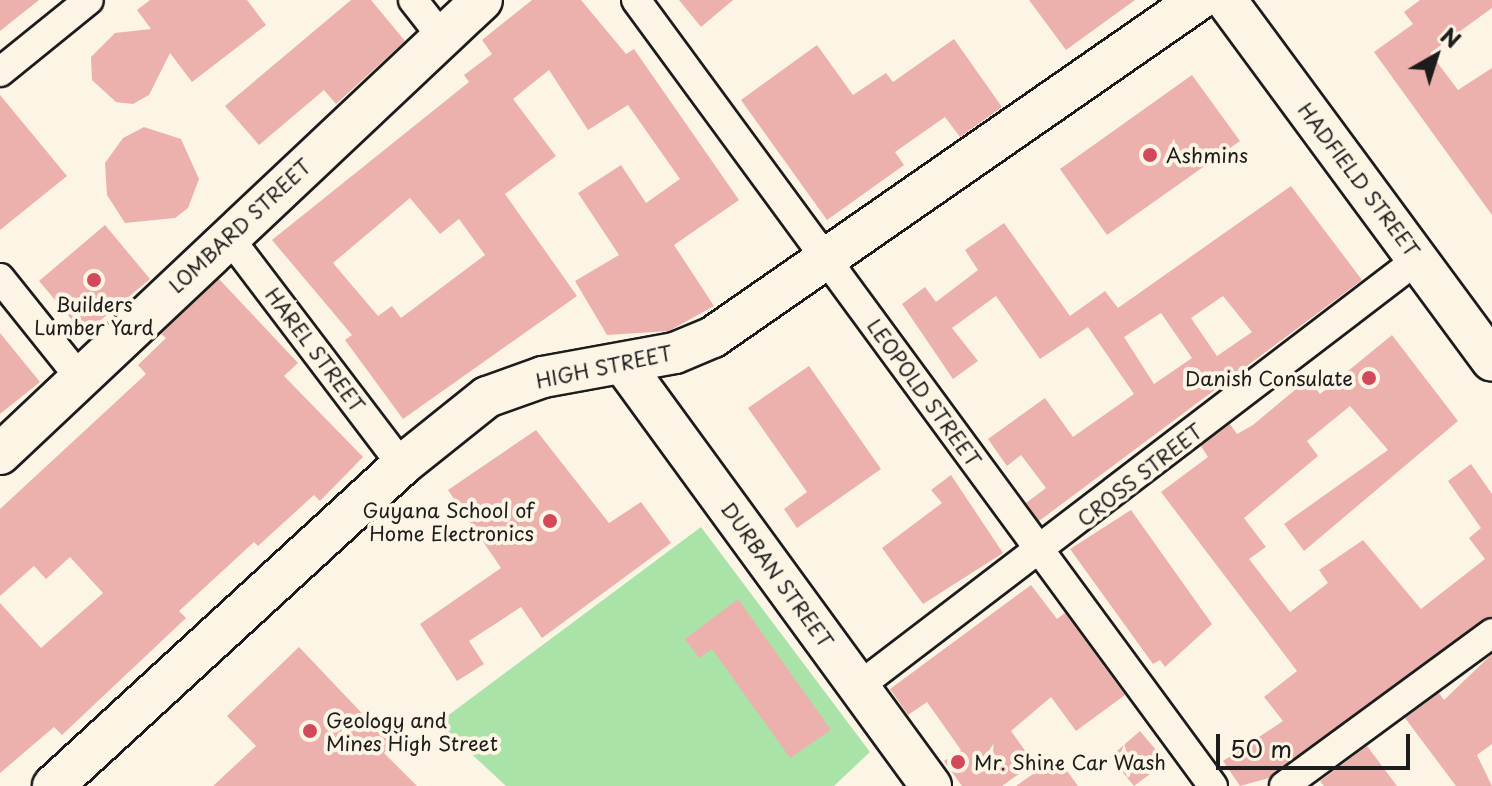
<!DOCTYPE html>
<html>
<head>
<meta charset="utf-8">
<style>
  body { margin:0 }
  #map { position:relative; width:1492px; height:786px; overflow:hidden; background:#fcf5e5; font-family:"Playpen Sans",sans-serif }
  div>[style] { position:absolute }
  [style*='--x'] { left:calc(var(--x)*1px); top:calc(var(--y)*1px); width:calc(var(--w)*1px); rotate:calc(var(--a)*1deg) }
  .green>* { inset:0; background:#a9e3a8 }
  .building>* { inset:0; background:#ecb1ac }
  .roads { filter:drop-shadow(2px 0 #1c1c1c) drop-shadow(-2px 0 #1c1c1c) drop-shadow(0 2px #1c1c1c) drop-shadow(0 -2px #1c1c1c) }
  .street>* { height:28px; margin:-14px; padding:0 14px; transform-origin:14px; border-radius:14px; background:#fcf5e5 }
  .secondary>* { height:40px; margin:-20px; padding:0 20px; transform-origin:20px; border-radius:20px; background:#fcf5e5 }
  .dots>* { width:22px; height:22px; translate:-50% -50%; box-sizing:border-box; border:4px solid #fcf5e5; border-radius:50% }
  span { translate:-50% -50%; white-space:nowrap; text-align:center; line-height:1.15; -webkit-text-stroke:8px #fcf5e5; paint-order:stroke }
  .poi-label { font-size:20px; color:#1c1c1c }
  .left { translate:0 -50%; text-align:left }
  .right { translate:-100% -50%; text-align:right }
  .street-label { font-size:20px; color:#1c1c1c }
  .north { position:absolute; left:1396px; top:16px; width:80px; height:80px; -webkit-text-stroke:6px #fcf5e5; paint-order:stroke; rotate:39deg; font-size:22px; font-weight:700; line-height:32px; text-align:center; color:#1c1c1c }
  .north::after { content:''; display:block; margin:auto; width:28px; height:36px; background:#1c1c1c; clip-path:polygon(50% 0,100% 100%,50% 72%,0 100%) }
  .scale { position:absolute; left:1216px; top:734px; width:194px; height:36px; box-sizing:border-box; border:4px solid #1c1c1c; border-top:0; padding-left:10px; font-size:24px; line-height:28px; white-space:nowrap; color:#1c1c1c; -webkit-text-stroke:6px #fcf5e5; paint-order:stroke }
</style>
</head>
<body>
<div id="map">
  <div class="green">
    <i style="clip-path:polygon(701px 527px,870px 752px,834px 786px,506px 786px,438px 723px)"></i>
  </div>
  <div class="building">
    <i style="clip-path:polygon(0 0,39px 0,0 31px)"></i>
    <i style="clip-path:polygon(150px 0,247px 0,266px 25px,192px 82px,170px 53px,149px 95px,133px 104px,116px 102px,92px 80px,91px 57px,115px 33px,151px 29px,137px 10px)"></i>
    <i style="clip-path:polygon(351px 0,371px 0,405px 41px,336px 104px,324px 90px,259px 145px,225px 106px)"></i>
    <i style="clip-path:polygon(evenodd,532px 0,581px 0,626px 54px,634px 49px,739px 200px,674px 245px,714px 306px,669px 331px,607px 335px,575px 281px,619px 255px,578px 193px,621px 165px,646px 203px,680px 179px,628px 105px,588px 130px,549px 70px,513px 99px,556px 156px,505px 194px,577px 296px,403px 419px,345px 340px,352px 335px,272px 240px,469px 82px,464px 75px,492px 54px,482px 40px,532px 0,410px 198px,440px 234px,459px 219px,485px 255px,401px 318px,392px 306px,378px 316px,333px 263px,410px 198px)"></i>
    <i style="clip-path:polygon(679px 0,733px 0,701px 27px)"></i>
    <i style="clip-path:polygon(1029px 0,1135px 0,1066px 50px)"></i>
    <i style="clip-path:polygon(1420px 0,1492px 0,1492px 8px,1430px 53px,1458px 90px,1492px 68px,1492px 215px,1374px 52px,1413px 24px,1404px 12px)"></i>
    <i style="clip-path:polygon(954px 39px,1002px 107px,960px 137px,945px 117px,895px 152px,904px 165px,827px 220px,741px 100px,817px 45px,853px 95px,886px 73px,893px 82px)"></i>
    <i style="clip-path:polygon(1192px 75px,1240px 141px,1107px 235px,1060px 169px)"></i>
    <i style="clip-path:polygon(0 95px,67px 176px,0 230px)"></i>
    <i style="clip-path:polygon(144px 127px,181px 139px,199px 179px,188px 208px,175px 218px,125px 223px,107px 195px,105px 163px,123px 138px)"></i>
    <i style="clip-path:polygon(evenodd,1291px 186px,1362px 280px,1039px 521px,1026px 503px,1046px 488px,1021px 455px,1007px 466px,988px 439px,1045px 398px,1073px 437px,1134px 394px,1088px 327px,1040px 359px,996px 296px,952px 328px,978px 361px,953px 379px,902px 304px,925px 287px,936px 302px,978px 270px,965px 250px,1004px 223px,1070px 316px,1105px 291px,1118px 308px,1291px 186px,1223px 296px,1252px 332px,1217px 356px,1191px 318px,1223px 296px,1291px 186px,1161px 313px,1192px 358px,1154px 384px,1124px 337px,1161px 313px)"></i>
    <i style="clip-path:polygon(105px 225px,150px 279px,84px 334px,39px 281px)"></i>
    <i style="clip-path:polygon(219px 279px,298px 363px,284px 376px,363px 457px,320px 501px,314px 495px,258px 546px,254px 542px,179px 611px,186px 618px,62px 735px,54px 727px,0 773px,0 603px,41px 648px,103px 593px,70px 557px,46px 579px,34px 566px,0 596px,0 509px,146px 374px,138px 365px,166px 338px,161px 334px)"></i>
    <i style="clip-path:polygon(0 333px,40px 382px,0 414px)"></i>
    <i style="clip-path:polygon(1392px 335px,1458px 421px,1304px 551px,1284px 524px,1388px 450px,1350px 406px,1307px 441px,1318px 456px,1244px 518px,1266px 547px,1249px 559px,1290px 612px,1328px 583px,1319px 570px,1363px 540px,1421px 609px,1485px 559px,1469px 538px,1481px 528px,1448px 481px,1471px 464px,1492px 494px,1492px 616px,1269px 778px,1240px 786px,1223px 761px,1283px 721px,1264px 697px,1297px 671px,1161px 492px,1208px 457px,1201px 446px,1230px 424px,1237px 434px,1253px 425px,1308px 379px,1320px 394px)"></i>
    <i style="clip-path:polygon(809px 366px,881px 469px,797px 528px,784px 509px,807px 492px,748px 408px)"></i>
    <i style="clip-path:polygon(536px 430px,609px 523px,641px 502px,671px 543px,542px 638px,521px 607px,469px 641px,484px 664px,457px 681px,420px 624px,501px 568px,448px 490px)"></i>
    <i style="clip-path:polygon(951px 475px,1003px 553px,923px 604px,882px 548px,942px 503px,931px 490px)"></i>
    <i style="clip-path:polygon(1131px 510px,1212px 624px,1165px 667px,1160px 660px,1153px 664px,1070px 549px)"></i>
    <i style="clip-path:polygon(1031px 585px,1057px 619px,1065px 613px,1125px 695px,1076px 731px,1051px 697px,1011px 731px,1034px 763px,1002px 786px,962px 786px,944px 761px,961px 750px,927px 702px,908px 715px,890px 689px)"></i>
    <i style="clip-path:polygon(738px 599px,831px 730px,790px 758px,712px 649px,699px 658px,685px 639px)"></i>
    <i style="clip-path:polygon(299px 647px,392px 745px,384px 753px,417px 786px,213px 786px,256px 746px,227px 716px)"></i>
    <i style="clip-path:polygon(1492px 654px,1492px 744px,1477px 755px,1492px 786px,1456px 786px,1405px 718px,1439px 693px,1444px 700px)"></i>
    <i style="clip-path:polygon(1140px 731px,1166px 762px,1134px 786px,1110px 757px)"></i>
    <i style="clip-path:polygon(1367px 746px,1397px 786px,1324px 786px,1320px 781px)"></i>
    <i style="clip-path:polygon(1057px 757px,1078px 786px,1016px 786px)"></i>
  </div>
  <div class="roads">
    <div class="street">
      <i style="--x:413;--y:0;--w:47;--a:51.9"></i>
      <i style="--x:636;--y:0;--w:975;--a:53.72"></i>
      <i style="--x:0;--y:72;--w:114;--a:-39"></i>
      <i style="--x:228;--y:236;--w:288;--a:52.8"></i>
      <i style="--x:0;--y:278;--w:129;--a:51.3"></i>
      <i style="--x:858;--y:687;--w:705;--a:-37.39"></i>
      <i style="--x:1284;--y:786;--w:258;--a:-36.3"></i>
    </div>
    <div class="secondary">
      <i style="--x:1226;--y:0;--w:448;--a:53.6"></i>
      <i style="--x:624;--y:365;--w:521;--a:53.9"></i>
      <i style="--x:0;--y:454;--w:662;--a:-43.29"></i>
      <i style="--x:53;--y:786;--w:474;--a:-42.6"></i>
      <i style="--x:402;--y:465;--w:109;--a:-38.7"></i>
      <i style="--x:487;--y:397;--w:59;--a:-19.7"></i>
      <i style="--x:543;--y:377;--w:134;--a:-10.3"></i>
      <i style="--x:675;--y:353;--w:41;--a:-22.8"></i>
      <i style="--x:713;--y:337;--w:591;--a:-34.79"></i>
    </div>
  </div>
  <div class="dots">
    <i style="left:1150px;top:155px;background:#d1495b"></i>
    <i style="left:94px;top:280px;background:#d1495b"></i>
    <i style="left:1369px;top:378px;background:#d1495b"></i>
    <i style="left:550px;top:521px;background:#d1495b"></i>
    <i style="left:310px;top:731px;background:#d1495b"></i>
    <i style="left:958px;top:762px;background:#d1495b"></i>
  </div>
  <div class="poi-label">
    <span class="left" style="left:1166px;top:155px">Ashmins</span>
    <span style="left:94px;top:316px">Builders<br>Lumber Yard</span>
    <span class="right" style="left:1353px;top:378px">Danish Consulate</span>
    <span class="right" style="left:534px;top:522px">Guyana School of<br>Home Electronics</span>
    <span class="left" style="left:326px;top:732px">Geology and<br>Mines High Street</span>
    <span class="left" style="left:974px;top:762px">Mr. Shine Car Wash</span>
  </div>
  <div class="street-label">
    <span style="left:1359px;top:180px;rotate:53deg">HADFIELD STREET</span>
    <span style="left:240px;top:226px;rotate:-43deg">LOMBARD STREET</span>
    <span style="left:315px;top:350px;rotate:53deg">HAREL STREET</span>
    <span style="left:604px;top:367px;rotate:-12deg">HIGH STREET</span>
    <span style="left:924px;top:393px;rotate:54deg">LEOPOLD STREET</span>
    <span style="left:1140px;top:475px;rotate:-38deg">CROSS STREET</span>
    <span style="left:777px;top:575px;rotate:54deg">DURBAN STREET</span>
  </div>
  <div class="north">N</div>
  <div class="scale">50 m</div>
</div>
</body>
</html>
